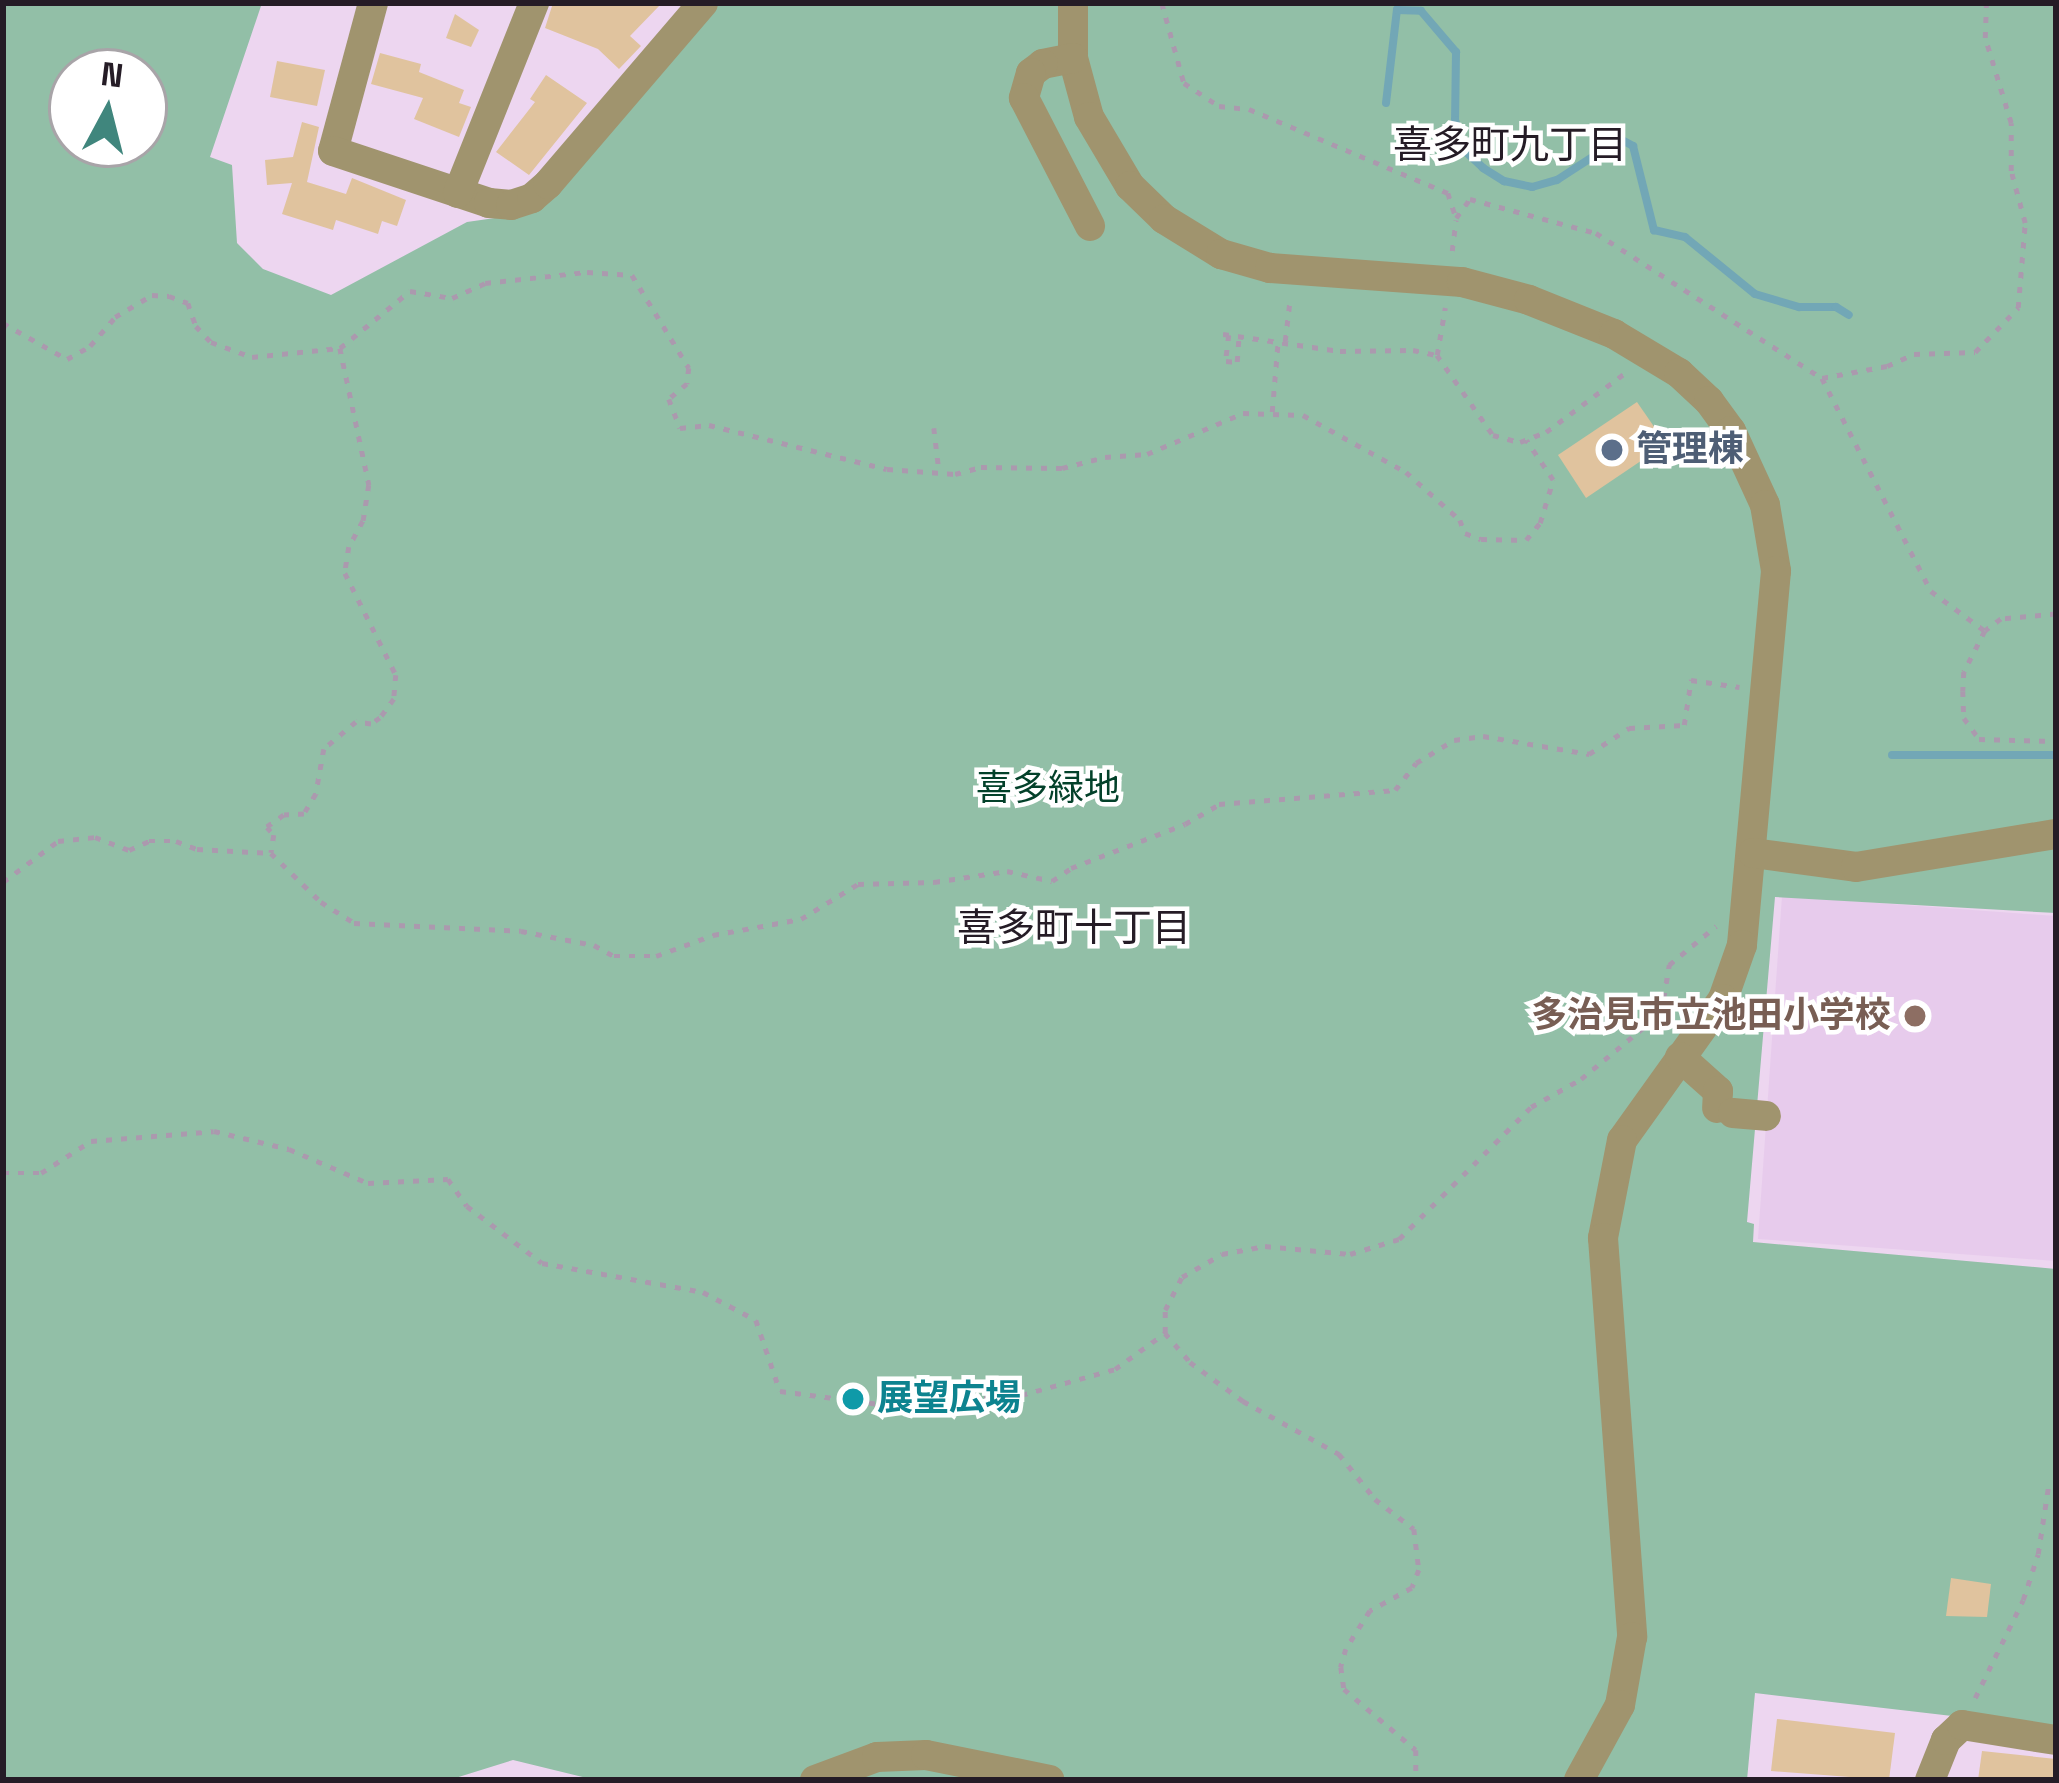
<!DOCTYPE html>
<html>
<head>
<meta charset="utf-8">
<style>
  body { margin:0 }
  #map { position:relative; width:2059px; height:1783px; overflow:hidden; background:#edd6f0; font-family:"Space Grotesk","Noto Sans JP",sans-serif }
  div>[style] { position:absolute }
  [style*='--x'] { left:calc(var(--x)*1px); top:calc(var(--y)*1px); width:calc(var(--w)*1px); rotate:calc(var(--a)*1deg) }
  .built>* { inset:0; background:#e7cbec }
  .green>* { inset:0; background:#92bfa7 }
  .stream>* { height:8px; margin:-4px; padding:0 4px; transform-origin:4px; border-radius:4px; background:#72a7b6 }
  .building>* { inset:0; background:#e0c39e }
  .path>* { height:4.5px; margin-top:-2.25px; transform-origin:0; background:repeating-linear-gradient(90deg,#ab99ae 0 6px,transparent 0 15px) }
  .minor>* { height:30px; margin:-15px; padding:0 15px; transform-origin:15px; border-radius:15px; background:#a0946e }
  .dots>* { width:33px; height:33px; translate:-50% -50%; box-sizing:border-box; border:6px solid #fff; border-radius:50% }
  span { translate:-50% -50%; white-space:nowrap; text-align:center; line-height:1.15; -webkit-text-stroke:9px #fff; paint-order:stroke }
  .service-label { font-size:36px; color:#4e5e75; font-weight:700 }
  .left { translate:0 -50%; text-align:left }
  .park-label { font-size:36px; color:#03412a }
  .education-label { font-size:36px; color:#785e54; font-weight:700 }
  .right { translate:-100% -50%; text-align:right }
  .culture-label { font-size:36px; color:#0d838f; font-weight:700 }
  .neighbourhood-label { font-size:39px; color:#251c26 }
  .frame { position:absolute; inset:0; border:6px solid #251c26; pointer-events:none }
  .north { position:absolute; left:48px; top:48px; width:120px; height:120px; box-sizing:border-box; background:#fff; border:3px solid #a8a4a8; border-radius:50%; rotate:7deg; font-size:33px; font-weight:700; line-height:48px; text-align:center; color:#251c26 }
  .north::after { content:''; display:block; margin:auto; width:42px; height:54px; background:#40867d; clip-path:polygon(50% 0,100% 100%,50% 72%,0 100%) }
</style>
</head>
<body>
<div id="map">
  <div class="built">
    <i style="clip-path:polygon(1782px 896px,2056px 916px,2056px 1261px,1758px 1239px)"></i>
  </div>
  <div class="green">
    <i style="clip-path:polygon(evenodd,3px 3px,262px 3px,210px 157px,232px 165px,237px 243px,263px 269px,331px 295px,467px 222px,495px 218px,555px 195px,718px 3px,2056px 3px,2056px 913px,1775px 897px,1747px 1222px,1754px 1224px,1753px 1242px,2056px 1269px,2056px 1728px,1755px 1693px,1747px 1780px,595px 1780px,513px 1760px,449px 1780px,3px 1780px,3px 3px,72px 72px,144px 72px,144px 144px,72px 144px,72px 72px)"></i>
  </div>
  <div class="stream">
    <i style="--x:1386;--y:103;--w:94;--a:-83.3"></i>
    <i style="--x:1397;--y:10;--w:24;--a:2"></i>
    <i style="--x:1421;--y:11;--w:54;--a:49.5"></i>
    <i style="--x:1456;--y:52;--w:68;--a:90.8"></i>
    <i style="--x:1455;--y:120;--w:33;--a:72"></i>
    <i style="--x:1465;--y:151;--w:25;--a:43"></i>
    <i style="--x:1483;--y:168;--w:25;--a:32"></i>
    <i style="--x:1504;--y:181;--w:29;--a:12"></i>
    <i style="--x:1532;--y:187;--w:26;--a:-16"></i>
    <i style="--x:1557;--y:180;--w:75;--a:-33.1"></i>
    <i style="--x:1620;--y:139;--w:15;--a:28"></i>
    <i style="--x:1633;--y:146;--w:87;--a:76"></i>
    <i style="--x:1654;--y:230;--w:32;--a:13"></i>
    <i style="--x:1685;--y:237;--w:90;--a:39.2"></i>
    <i style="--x:1755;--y:294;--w:46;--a:16.5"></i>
    <i style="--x:1799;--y:307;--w:37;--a:0"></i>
    <i style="--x:1836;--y:307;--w:15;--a:32"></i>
    <i style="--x:1892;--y:755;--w:164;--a:0"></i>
  </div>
  <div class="building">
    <i style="clip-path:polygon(553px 3px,662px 3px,630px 36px,641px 46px,619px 69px,598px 49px,545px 28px)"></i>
    <i style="clip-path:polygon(455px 14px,479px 30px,471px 47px,446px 38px)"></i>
    <i style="clip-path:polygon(380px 53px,421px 64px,419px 72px,464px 90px,459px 103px,471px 107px,459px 137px,414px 119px,423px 98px,371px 84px)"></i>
    <i style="clip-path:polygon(277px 61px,325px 70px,317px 106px,270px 97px)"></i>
    <i style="clip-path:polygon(546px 75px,587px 103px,529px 175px,496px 152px,535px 102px,530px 99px)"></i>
    <i style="clip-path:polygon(302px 122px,319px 127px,307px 182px,346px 194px,352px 178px,406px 200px,397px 226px,382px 221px,378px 234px,336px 220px,333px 230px,282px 214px,292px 183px,267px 185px,265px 160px,293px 157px)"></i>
    <i style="clip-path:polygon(1637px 402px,1666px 444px,1586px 498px,1558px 455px)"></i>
    <i style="clip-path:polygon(1951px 1578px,1991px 1584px,1987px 1617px,1946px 1616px)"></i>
    <i style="clip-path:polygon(1777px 1719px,1895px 1733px,1889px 1780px,1771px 1771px)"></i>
    <i style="clip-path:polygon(1982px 1751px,2056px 1759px,2056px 1780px,1978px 1780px)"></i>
  </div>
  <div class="path">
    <i style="--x:1162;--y:3;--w:83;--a:74.6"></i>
    <i style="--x:1184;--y:83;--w:42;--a:33.3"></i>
    <i style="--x:1219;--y:106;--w:30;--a:6"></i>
    <i style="--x:1249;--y:109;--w:216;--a:22.9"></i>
    <i style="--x:1448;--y:193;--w:26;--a:72"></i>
    <i style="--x:1456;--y:218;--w:24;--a:-54"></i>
    <i style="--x:1470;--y:199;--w:131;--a:15.1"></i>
    <i style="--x:1596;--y:233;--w:269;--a:32.7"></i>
    <i style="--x:1822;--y:378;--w:66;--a:-10.5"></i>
    <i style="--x:1887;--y:366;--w:30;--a:-24"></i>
    <i style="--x:1914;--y:354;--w:61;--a:-1.9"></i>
    <i style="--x:1975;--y:352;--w:62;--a:-45.7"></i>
    <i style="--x:2018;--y:308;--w:85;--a:-85.3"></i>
    <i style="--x:2025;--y:223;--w:54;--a:-105.1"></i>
    <i style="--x:2011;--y:171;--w:48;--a:-90"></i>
    <i style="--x:2011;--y:123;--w:89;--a:-107"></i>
    <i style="--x:1985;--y:38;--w:35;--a:-88"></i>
    <i style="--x:1452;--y:251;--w:31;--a:-83"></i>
    <i style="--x:3;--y:323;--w:73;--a:29.4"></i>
    <i style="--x:67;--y:359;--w:26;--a:-29"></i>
    <i style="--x:90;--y:346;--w:38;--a:-49"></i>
    <i style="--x:115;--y:317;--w:43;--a:-30.7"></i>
    <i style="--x:152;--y:295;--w:17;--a:3"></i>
    <i style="--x:169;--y:296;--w:20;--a:20"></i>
    <i style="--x:188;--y:303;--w:24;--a:71"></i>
    <i style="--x:196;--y:326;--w:22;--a:47"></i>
    <i style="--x:211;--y:342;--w:44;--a:20.1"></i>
    <i style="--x:252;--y:357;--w:88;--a:-5.8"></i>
    <i style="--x:340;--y:348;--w:90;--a:-39.2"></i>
    <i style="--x:410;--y:291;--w:43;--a:9.5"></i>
    <i style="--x:452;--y:298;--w:36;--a:-24"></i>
    <i style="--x:485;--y:283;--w:103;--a:-6.2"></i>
    <i style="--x:587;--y:272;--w:45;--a:3.8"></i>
    <i style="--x:632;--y:275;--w:109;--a:58.5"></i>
    <i style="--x:689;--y:368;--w:16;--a:97"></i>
    <i style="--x:687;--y:384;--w:23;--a:140"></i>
    <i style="--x:669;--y:399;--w:31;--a:69"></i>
    <i style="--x:680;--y:428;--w:29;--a:-6"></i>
    <i style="--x:709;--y:425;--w:183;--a:13.9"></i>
    <i style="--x:887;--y:469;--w:68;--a:4.2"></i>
    <i style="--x:955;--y:474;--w:27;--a:-15"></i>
    <i style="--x:981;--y:467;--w:81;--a:0.7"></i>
    <i style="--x:1062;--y:468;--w:44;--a:-14.3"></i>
    <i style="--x:1105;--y:457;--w:42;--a:-4.1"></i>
    <i style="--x:1147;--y:454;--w:104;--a:-23.1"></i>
    <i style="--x:1243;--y:413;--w:60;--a:1.9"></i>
    <i style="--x:1303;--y:415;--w:118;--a:29"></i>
    <i style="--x:1406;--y:472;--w:72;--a:41.6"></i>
    <i style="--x:1460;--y:520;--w:14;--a:69"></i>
    <i style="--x:1465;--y:533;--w:17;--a:21"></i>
    <i style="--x:1481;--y:539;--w:45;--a:1.3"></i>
    <i style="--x:1526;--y:540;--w:22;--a:-51"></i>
    <i style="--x:1540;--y:523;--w:45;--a:-73.2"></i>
    <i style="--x:1553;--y:480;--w:48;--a:-124"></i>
    <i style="--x:1223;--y:334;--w:118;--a:8.3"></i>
    <i style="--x:1340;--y:351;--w:73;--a:-0.8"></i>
    <i style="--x:1413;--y:350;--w:25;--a:12"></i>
    <i style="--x:1437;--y:355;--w:98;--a:55"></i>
    <i style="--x:1493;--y:435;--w:28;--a:15"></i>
    <i style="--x:1520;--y:442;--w:28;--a:-21"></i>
    <i style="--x:1546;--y:432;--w:99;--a:-36.8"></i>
    <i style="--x:1229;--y:335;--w:26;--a:97"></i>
    <i style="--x:1226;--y:361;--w:11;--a:5"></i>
    <i style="--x:1237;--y:362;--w:26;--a:-86"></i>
    <i style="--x:1285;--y:341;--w:42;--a:-83.2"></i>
    <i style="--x:340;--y:348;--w:140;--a:78"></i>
    <i style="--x:369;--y:485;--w:36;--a:99"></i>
    <i style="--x:363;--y:521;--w:30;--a:118"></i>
    <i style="--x:349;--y:547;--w:26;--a:99"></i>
    <i style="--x:345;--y:573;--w:114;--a:63.4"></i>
    <i style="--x:396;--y:675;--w:24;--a:95"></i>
    <i style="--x:394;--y:699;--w:24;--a:126"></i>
    <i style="--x:380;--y:718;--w:11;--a:146"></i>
    <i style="--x:371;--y:724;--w:15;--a:-172"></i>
    <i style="--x:356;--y:722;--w:42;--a:139.8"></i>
    <i style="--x:324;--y:749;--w:46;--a:100.1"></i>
    <i style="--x:316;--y:794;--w:23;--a:121"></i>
    <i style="--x:304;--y:814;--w:20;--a:177"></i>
    <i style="--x:284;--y:815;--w:21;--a:145"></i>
    <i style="--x:267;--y:827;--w:11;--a:49"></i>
    <i style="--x:274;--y:835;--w:18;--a:99"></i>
    <i style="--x:271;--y:853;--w:70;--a:44.4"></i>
    <i style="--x:321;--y:902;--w:39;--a:32"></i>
    <i style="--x:354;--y:923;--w:167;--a:2.7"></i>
    <i style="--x:521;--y:931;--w:74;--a:10.9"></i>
    <i style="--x:594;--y:945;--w:23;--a:29"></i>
    <i style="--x:614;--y:956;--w:42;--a:0"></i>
    <i style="--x:656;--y:956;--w:61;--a:-20.2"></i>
    <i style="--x:713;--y:935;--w:89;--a:-10.3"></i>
    <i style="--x:801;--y:919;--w:67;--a:-31.6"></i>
    <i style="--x:858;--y:884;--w:76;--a:-1.5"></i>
    <i style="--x:934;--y:882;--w:74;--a:-8.6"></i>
    <i style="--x:1007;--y:871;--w:46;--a:12.5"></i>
    <i style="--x:1052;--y:881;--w:23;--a:-34"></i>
    <i style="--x:1071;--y:868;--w:122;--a:-21.1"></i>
    <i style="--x:1185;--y:824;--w:39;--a:-30"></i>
    <i style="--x:1219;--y:804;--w:177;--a:-4.5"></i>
    <i style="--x:1395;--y:790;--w:34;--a:-52"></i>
    <i style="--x:1416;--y:763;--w:44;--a:-31.2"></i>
    <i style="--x:1454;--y:740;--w:29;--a:-8"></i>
    <i style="--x:1483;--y:736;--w:108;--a:9.6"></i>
    <i style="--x:1589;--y:754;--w:48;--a:-33"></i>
    <i style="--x:1629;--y:728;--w:55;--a:-3.1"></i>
    <i style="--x:1684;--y:725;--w:46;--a:-81.2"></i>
    <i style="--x:1691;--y:680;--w:49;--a:8.3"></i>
    <i style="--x:1437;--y:355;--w:48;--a:-80.3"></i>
    <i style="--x:1822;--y:378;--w:239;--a:62.9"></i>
    <i style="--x:1931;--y:591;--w:67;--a:36.5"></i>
    <i style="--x:1272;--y:412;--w:71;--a:-85.2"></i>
    <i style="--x:934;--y:428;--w:42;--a:83.2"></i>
    <i style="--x:2056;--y:614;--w:55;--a:174.8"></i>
    <i style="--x:2001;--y:619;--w:20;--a:143"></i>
    <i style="--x:1985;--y:631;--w:46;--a:117.1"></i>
    <i style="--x:1964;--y:672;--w:19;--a:93"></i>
    <i style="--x:1963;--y:691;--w:27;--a:88"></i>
    <i style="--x:1964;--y:718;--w:26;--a:54"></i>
    <i style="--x:1979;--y:739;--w:77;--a:1.5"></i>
    <i style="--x:3;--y:882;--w:69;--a:-36.7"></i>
    <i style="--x:58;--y:841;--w:37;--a:-6"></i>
    <i style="--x:95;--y:837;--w:36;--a:21"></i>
    <i style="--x:129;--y:850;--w:22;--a:-24"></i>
    <i style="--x:149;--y:841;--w:27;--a:0"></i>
    <i style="--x:176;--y:841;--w:22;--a:21"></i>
    <i style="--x:197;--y:849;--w:74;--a:3.1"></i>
    <i style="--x:3;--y:1173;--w:38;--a:0"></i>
    <i style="--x:41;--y:1173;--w:59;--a:-32.6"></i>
    <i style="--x:91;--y:1141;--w:123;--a:-4.6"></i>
    <i style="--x:214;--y:1131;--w:77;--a:13.5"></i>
    <i style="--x:289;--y:1149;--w:86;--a:23.3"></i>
    <i style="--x:368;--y:1183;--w:80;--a:-2.9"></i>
    <i style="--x:448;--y:1179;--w:33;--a:55"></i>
    <i style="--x:467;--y:1206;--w:94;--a:37.2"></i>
    <i style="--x:542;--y:1263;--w:164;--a:10.2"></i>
    <i style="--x:703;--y:1292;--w:60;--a:27.8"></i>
    <i style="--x:756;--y:1320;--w:75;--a:71.3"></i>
    <i style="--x:780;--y:1391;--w:108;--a:7.5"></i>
    <i style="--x:887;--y:1405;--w:38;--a:-14"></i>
    <i style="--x:924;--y:1396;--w:83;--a:2.1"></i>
    <i style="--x:1007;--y:1399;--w:112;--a:-15.5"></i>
    <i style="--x:1115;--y:1369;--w:62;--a:-35.8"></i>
    <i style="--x:1165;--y:1333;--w:23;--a:-90"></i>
    <i style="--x:1165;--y:1310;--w:37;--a:-63"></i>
    <i style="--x:1182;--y:1277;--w:46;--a:-29.9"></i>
    <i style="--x:1222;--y:1254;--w:44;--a:-10.5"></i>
    <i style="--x:1265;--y:1246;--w:85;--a:5.4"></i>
    <i style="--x:1350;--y:1254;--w:51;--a:-17"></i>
    <i style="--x:1399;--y:1239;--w:187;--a:-45"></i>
    <i style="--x:1531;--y:1107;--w:57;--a:-29.2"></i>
    <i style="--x:1581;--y:1079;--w:104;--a:-39.5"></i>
    <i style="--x:1661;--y:1013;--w:49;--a:-80.5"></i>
    <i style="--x:1669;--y:965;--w:61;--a:-39.7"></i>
    <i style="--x:1165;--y:1333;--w:38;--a:49"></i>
    <i style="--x:1190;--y:1362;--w:66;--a:36.3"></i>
    <i style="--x:1243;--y:1401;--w:110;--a:28.9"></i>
    <i style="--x:1339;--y:1454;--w:58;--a:51.3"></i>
    <i style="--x:1375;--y:1499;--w:49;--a:37.6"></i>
    <i style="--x:1414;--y:1529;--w:41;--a:83"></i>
    <i style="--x:1419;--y:1570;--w:19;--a:111"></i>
    <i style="--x:1412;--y:1588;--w:48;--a:151.3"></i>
    <i style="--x:1370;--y:1611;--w:45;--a:122.3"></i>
    <i style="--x:1346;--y:1649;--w:19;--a:106"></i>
    <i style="--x:1341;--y:1667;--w:22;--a:82"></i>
    <i style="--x:1344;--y:1689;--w:94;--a:40.3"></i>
    <i style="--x:1416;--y:1750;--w:30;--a:90"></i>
    <i style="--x:1975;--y:1698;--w:109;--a:-63.9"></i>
    <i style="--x:2023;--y:1600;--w:48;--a:-71.9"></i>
    <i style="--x:2038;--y:1554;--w:73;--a:-81.3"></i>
  </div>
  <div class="minor">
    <i style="--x:373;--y:3;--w:153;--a:105.1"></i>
    <i style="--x:333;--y:151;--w:164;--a:18.4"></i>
    <i style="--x:489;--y:203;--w:22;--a:5"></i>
    <i style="--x:511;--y:205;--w:22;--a:-18"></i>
    <i style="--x:532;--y:198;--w:21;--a:-41"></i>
    <i style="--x:548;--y:184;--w:238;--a:-49.4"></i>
    <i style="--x:1073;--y:3;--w:55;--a:90"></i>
    <i style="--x:1073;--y:58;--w:61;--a:74.8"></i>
    <i style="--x:1089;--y:117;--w:80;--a:59.3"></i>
    <i style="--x:1130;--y:186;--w:47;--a:44.1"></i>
    <i style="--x:1164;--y:219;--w:67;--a:31.6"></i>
    <i style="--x:1221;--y:254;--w:51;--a:15.9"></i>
    <i style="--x:1270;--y:268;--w:193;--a:4.2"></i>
    <i style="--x:1462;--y:282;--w:69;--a:15"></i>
    <i style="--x:1529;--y:300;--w:92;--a:21.8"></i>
    <i style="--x:1614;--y:334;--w:76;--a:31"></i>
    <i style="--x:1679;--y:373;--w:41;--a:43"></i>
    <i style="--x:1709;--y:401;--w:37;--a:54"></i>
    <i style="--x:1731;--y:431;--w:81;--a:65.3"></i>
    <i style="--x:1765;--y:505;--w:67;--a:80.5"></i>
    <i style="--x:1776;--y:571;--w:376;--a:95.2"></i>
    <i style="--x:1742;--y:945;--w:57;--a:109.4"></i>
    <i style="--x:1723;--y:999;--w:173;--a:125.6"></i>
    <i style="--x:1622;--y:1140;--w:100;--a:101"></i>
    <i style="--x:1603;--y:1238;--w:400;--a:85.8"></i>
    <i style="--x:1632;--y:1637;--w:69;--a:100"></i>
    <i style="--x:1620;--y:1705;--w:85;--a:118.7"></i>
    <i style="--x:1073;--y:58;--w:31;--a:169"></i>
    <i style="--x:1043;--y:64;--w:15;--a:143"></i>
    <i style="--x:1031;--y:73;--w:26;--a:106"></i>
    <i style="--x:1024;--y:98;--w:144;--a:62.7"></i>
    <i style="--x:458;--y:193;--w:205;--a:-68.2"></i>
    <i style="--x:1753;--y:853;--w:104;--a:7.7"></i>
    <i style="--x:1856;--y:867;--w:203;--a:-9.4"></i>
    <i style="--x:1680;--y:1057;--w:51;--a:41.8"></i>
    <i style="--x:1718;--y:1091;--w:17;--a:93"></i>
    <i style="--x:1733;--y:1113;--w:33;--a:5"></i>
    <i style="--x:815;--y:1780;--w:66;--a:-20.4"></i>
    <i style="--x:877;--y:1757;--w:49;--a:-2.3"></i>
    <i style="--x:926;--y:1755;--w:126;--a:11.4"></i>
    <i style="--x:1930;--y:1780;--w:43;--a:-68.2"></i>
    <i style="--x:1946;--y:1740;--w:22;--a:-43"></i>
    <i style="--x:1962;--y:1725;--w:95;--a:9.1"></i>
  </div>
  <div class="dots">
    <i style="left:1612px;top:450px;background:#5c6f8a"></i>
    <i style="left:1915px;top:1016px;background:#8d6e63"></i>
    <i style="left:853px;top:1399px;background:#0f9aa8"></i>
  </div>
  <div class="service-label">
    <span class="left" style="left:1636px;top:450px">管理棟</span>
  </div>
  <div class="park-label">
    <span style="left:1048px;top:789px">喜多緑地</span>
  </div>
  <div class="education-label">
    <span class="right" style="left:1891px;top:1016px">多治見市立池田小学校</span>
  </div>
  <div class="culture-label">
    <span class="left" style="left:877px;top:1399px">展望広場</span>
  </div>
  <div class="neighbourhood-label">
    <span style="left:1510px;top:145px">喜多町九丁目</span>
    <span style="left:1074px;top:928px">喜多町十丁目</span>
  </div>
  <div class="frame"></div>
  <div class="north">N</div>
</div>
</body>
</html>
